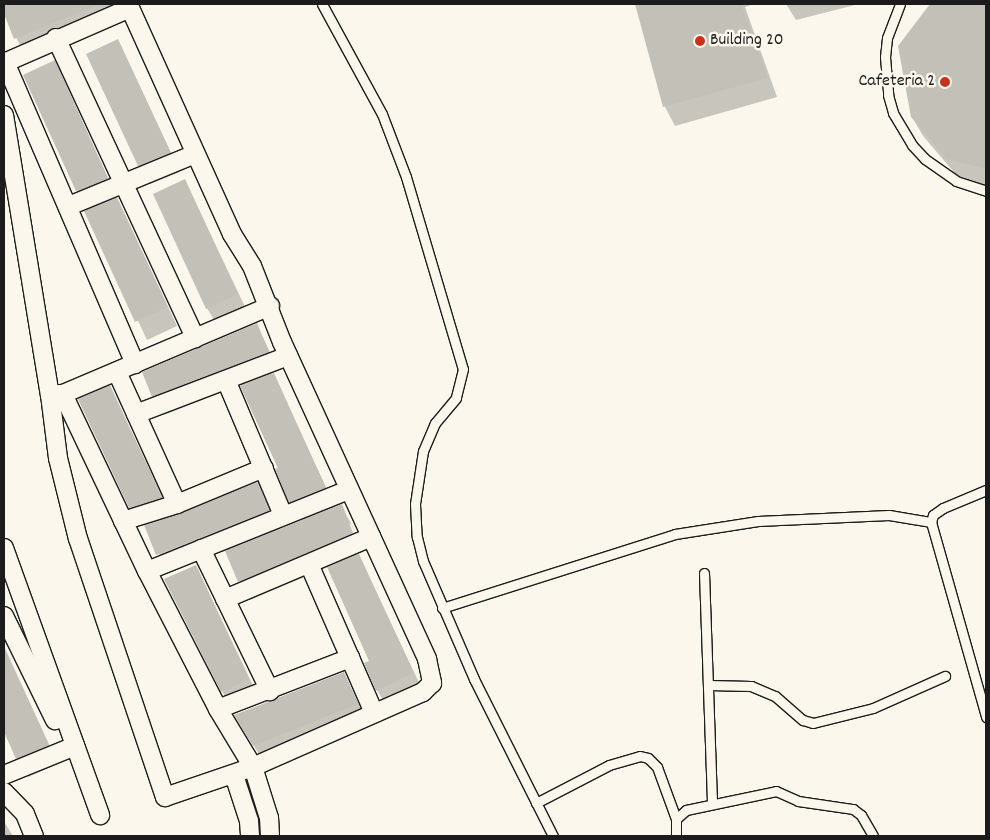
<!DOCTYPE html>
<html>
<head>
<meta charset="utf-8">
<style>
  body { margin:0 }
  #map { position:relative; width:990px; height:840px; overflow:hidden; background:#fbf7ec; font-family:Dekko,sans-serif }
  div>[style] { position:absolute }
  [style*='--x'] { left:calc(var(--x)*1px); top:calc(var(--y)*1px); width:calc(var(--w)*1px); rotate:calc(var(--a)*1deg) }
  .shadow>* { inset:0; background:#0003 }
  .building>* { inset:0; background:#c3c0b8 }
  .roads { filter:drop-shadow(1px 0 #1c1c1c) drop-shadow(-1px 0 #1c1c1c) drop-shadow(0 1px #1c1c1c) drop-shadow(0 -1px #1c1c1c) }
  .lane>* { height:9px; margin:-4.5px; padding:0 4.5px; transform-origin:4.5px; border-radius:4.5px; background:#fbf7ec }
  .street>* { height:18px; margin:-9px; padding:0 9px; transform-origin:9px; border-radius:9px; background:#fbf7ec }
  .dots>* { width:14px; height:14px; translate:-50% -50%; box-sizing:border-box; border:2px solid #fbf7ec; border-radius:50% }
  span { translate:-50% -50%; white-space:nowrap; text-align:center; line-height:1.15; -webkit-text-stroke:5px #fbf7ec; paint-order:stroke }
  .poi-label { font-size:18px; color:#1c1c1c }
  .left { translate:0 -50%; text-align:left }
  .right { translate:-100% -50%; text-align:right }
  .frame { position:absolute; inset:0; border:5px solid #1c1c1c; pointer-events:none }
</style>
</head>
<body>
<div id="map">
  <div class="shadow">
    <i style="clip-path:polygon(4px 4px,137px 4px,26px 58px,4px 12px)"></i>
    <i style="clip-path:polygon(636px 4px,754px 4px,745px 7px,777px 97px,675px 126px,665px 107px)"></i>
    <i style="clip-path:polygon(786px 4px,859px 4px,796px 20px)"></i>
    <i style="clip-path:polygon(931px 4px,986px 4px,986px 185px,959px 178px,923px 136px,912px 117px,899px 46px)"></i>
    <i style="clip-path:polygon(118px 40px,180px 172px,150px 184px,139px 166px)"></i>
    <i style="clip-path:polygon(54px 62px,177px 326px,147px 340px,24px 76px)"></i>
    <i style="clip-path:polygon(185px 181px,248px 313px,218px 327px,207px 308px)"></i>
    <i style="clip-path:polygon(evenodd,257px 325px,279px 371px,272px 373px,336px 508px,341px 506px,352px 525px,363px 552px,358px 554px,424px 693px,388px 709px,377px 690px,371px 661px,328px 567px,250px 600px,227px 550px,168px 573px,145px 525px,141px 526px,130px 507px,110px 387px,172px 516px,257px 484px,280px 531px,302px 522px,241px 385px,164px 415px,153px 396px,257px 325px,348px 524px,351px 524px,357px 538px,355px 539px,348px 524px)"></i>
    <i style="clip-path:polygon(196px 566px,259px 698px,233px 710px,222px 691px)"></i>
    <i style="clip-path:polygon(4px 646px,58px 764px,28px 777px,4px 729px)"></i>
    <i style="clip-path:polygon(344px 673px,368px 723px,265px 764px,247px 734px)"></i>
    <i style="clip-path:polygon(4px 823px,5px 823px,13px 836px,4px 836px)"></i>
  </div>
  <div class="building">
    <i style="clip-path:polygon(4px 4px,101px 4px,14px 39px,4px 14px)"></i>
    <i style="clip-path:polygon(635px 4px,741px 4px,768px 78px,663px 107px)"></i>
    <i style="clip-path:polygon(930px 4px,986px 4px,986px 169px,947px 159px,911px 117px,898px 46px)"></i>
    <i style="clip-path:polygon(118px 39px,171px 153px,138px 166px,86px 54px)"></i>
    <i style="clip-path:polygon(55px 60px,108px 178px,76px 191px,23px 75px)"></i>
    <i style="clip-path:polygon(185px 179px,238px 294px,206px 309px,153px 194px)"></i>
    <i style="clip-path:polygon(117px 198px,168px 307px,135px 322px,84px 211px)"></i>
    <i style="clip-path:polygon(257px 323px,269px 352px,152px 397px,142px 372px)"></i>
    <i style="clip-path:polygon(274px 373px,326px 488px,289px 503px,275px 469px,278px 468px,240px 386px)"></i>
    <i style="clip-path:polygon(110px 385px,162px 498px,129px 508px,78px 399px)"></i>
    <i style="clip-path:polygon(258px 482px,270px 510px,156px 555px,144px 525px)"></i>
    <i style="clip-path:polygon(342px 504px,353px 533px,238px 582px,225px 551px)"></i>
    <i style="clip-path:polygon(359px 554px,414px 673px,376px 691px,364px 663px,369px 661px,327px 567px)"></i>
    <i style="clip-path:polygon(196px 565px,249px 679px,221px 692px,164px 579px)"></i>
    <i style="clip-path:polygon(4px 648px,49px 745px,16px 759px,4px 732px)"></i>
    <i style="clip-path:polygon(344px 672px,358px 704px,253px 746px,234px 715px)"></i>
  </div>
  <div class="roads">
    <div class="lane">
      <i style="--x:322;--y:4;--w:125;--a:61.4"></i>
      <i style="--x:382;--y:114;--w:67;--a:69.1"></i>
      <i style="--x:406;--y:177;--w:200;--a:73.5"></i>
      <i style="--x:463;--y:369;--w:30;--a:104"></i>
      <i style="--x:456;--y:398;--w:33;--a:130"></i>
      <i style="--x:435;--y:423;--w:30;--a:113"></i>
      <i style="--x:423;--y:451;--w:54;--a:98.6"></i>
      <i style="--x:415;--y:504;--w:33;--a:87"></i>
      <i style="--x:417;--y:537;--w:25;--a:76"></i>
      <i style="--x:423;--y:561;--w:129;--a:66.6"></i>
      <i style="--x:474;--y:679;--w:176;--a:63.3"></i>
      <i style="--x:900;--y:4;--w:36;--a:111"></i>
      <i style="--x:887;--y:38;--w:19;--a:96"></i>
      <i style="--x:885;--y:57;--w:38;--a:85"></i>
      <i style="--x:888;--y:95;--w:19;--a:74"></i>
      <i style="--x:893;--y:113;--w:37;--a:59"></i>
      <i style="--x:912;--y:145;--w:19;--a:47"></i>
      <i style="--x:925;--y:159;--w:38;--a:35"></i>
      <i style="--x:956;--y:181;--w:32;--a:18"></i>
      <i style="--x:986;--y:490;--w:47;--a:157.3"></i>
      <i style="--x:943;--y:508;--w:12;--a:145"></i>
      <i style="--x:933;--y:515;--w:7;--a:106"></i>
      <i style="--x:931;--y:522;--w:203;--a:74.2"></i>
      <i style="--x:704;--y:573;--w:231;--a:88"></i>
      <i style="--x:442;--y:608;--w:244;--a:-17.6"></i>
      <i style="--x:675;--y:534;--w:84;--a:-8.9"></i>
      <i style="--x:758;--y:521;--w:131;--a:-2.6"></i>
      <i style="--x:889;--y:515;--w:43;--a:9.5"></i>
      <i style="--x:708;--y:685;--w:43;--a:1.3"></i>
      <i style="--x:751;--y:686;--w:26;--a:23"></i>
      <i style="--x:775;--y:696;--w:37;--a:41"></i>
      <i style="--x:803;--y:720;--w:10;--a:17"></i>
      <i style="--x:813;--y:723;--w:62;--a:-14"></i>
      <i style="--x:873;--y:708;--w:79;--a:-24"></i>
      <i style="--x:536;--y:803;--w:82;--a:-27.5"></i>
      <i style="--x:609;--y:765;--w:32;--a:-16"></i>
      <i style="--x:640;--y:756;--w:8;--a:14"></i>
      <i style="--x:648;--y:758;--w:13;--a:45"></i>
      <i style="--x:657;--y:767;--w:55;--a:69.9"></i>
      <i style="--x:676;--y:836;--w:17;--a:-90"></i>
      <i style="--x:676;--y:819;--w:13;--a:-42"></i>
      <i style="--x:686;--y:810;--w:92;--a:-11.9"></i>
      <i style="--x:776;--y:791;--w:24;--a:24"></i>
      <i style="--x:798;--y:801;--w:56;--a:8.3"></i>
      <i style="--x:853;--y:809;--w:10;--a:37"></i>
      <i style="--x:861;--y:815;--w:24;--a:60"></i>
    </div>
    <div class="street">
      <i style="--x:56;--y:38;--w:331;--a:65.1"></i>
      <i style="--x:5;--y:62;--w:329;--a:66.7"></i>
      <i style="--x:4;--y:63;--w:137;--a:-23.6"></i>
      <i style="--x:130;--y:8;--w:248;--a:65.7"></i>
      <i style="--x:232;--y:234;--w:38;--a:58"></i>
      <i style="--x:252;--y:266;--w:82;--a:68.5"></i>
      <i style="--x:282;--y:342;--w:349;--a:65.4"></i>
      <i style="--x:427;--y:659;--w:25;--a:78"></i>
      <i style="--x:432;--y:683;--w:13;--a:135"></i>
      <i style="--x:423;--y:692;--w:186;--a:156.2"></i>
      <i style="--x:253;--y:767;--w:93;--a:161.2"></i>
      <i style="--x:165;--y:797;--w:272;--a:-108.6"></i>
      <i style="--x:78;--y:539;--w:83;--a:-103.9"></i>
      <i style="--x:58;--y:458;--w:64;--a:-97.2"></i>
      <i style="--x:4;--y:115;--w:284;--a:80.7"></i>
      <i style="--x:50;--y:395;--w:10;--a:-6"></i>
      <i style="--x:69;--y:206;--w:136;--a:-22.4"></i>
      <i style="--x:117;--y:372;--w:145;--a:65.6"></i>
      <i style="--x:226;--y:380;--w:147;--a:67.1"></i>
      <i style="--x:136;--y:414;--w:163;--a:-20.9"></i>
      <i style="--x:123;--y:521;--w:57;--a:-17.5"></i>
      <i style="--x:177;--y:504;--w:94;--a:-22.5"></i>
      <i style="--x:4;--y:548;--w:284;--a:70.2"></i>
      <i style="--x:201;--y:549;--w:158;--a:64.1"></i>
      <i style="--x:309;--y:564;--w:163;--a:66.4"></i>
      <i style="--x:147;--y:571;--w:218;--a:-21.9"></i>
      <i style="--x:225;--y:599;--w:159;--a:-23"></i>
      <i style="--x:4;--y:616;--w:116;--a:63.9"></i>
      <i style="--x:218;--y:709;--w:142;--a:-21.1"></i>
      <i style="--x:4;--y:775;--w:77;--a:-22.2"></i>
      <i style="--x:234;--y:775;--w:48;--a:71.9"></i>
      <i style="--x:249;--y:821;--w:15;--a:86"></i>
      <i style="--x:4;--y:792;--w:30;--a:46"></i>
      <i style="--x:25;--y:814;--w:24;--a:68"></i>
      <i style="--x:270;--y:836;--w:18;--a:-93"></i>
      <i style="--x:269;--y:818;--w:53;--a:-107.4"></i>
      <i style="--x:253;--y:767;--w:68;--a:-121.1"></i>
      <i style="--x:218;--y:709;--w:155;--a:-117.2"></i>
      <i style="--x:147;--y:571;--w:196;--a:-115.4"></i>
      <i style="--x:63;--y:394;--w:225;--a:-23"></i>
    </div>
  </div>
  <div class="dots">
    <i style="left:700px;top:41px;background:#c8321e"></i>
    <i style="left:945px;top:82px;background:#c8321e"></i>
  </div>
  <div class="poi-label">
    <span class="left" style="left:710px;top:41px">Building 20</span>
    <span class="right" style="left:935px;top:82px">Cafeteria 2</span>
  </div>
  <div class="frame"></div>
</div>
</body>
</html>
